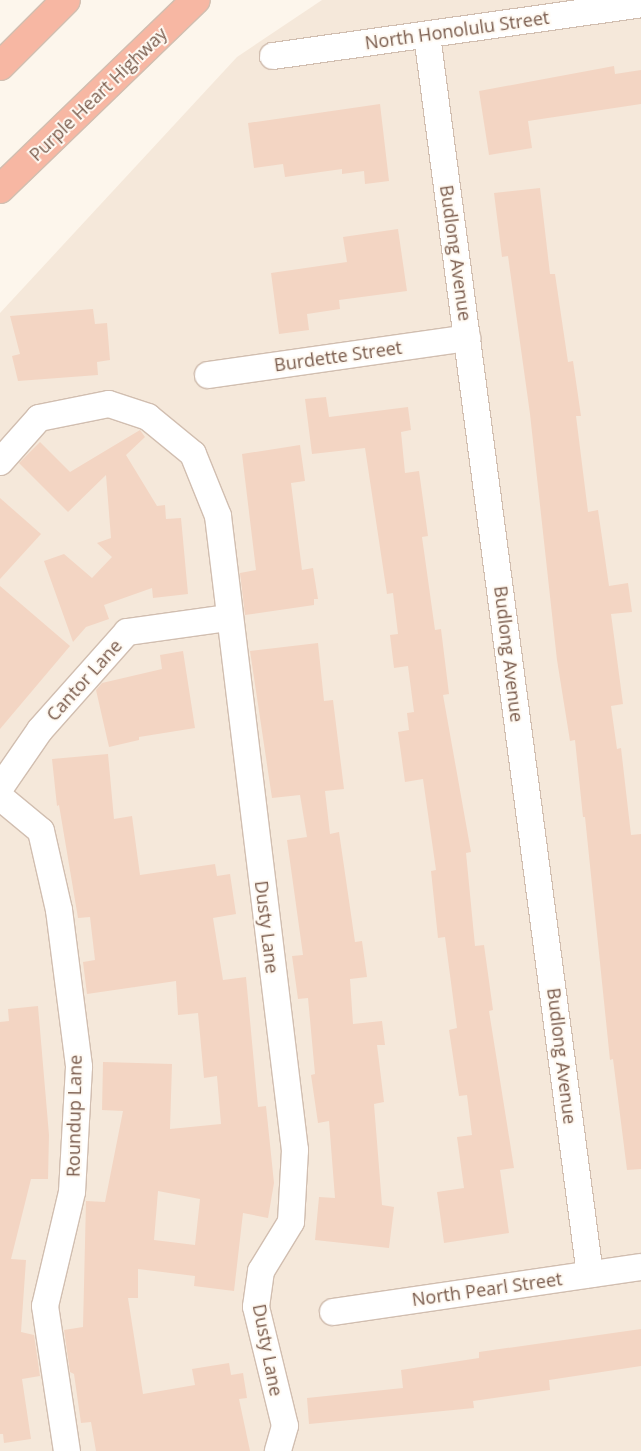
<!DOCTYPE html>
<html>
<head>
<meta charset="utf-8">
<style>
  body { margin:0 }
  #map { position:relative; width:641px; height:1451px; overflow:hidden; background:#fdf6ec; font-family:"Open Sans",sans-serif }
  div>[style] { position:absolute }
  [style*='--x'] { left:calc(var(--x)*1px); top:calc(var(--y)*1px); width:calc(var(--w)*1px); rotate:calc(var(--a)*1deg) }
  .residential>* { inset:0; background:#f5e8da }
  .building>* { inset:0; background:#f3d5c3 }
  .roads { filter:drop-shadow(1px 0 #d1beb0) drop-shadow(-1px 0 #d1beb0) drop-shadow(0 1px #d1beb0) drop-shadow(0 -1px #d1beb0) }
  .minor>* { height:26px; margin:-13px; padding:0 13px; transform-origin:13px; border-radius:13px; background:#fff }
  .motorway>* { height:28px; margin:-14px; padding:0 14px; transform-origin:14px; border-radius:14px; background:#f7b7a3 }
  span { translate:-50% -50%; white-space:nowrap; text-align:center; line-height:1.15; -webkit-text-stroke:4px #fffaf3; paint-order:stroke }
  .street-label { font-size:18px; color:#7a5c4d }
</style>
</head>
<body>
<div id="map">
  <div class="residential">
    <i style="clip-path:polygon(322px 0,641px 0,641px 1451px,0 1451px,0 313px,237px 57px)"></i>
  </div>
  <div class="building">
    <i style="clip-path:polygon(614px 66px,615px 74px,641px 70px,641px 104px,528px 121px,532px 148px,489px 155px,479px 91px)"></i>
    <i style="clip-path:polygon(380px 104px,389px 181px,365px 184px,364px 171px,342px 174px,342px 169px,285px 177px,283px 164px,254px 168px,248px 123px)"></i>
    <i style="clip-path:polygon(540px 188px,550px 274px,555px 274px,568px 362px,573px 361px,581px 416px,576px 416px,588px 512px,598px 510px,609px 586px,628px 583px,632px 612px,611px 614px,623px 704px,611px 706px,617px 749px,621px 748px,631px 835px,641px 834px,641px 1169px,627px 1170px,613px 1059px,610px 1060px,585px 817px,583px 817px,575px 740px,570px 741px,557px 660px,530px 414px,508px 256px,502px 257px,494px 193px)"></i>
    <i style="clip-path:polygon(398px 229px,407px 291px,339px 300px,340px 309px,307px 314px,309px 330px,279px 334px,271px 273px,347px 262px,343px 237px)"></i>
    <i style="clip-path:polygon(93px 309px,95px 324px,107px 323px,110px 360px,97px 362px,98px 375px,18px 381px,12px 356px,20px 354px,10px 316px)"></i>
    <i style="clip-path:polygon(326px 397px,329px 417px,408px 407px,411px 430px,401px 432px,405px 473px,419px 471px,428px 536px,422px 537px,435px 630px,441px 629px,449px 694px,443px 695px,471px 852px,466px 853px,475px 946px,484px 945px,493px 1010px,489px 1011px,514px 1168px,500px 1170px,509px 1233px,444px 1243px,437px 1192px,464px 1188px,457px 1137px,472px 1135px,467px 1095px,459px 1096px,449px 1030px,457px 1028px,445px 937px,438px 938px,431px 871px,436px 870px,423px 779px,405px 782px,398px 732px,409px 730px,407px 713px,414px 712px,408px 666px,394px 668px,390px 635px,398px 634px,393px 593px,387px 594px,365px 448px,312px 454px,305px 399px)"></i>
    <i style="clip-path:polygon(140px 430px,145px 437px,126px 455px,157px 506px,165px 505px,166px 519px,181px 518px,188px 594px,153px 598px,152px 588px,104px 605px,109px 619px,86px 627px,73px 642px,44px 561px,64px 554px,92px 578px,112px 557px,97px 543px,111px 538px,106px 475px,68px 512px,19px 463px,40px 442px,70px 472px)"></i>
    <i style="clip-path:polygon(300px 445px,305px 481px,291px 483px,302px 570px,313px 568px,318px 599px,314px 599px,314px 605px,245px 615px,240px 573px,256px 570px,242px 454px)"></i>
    <i style="clip-path:polygon(0 498px,41px 534px,0 579px)"></i>
    <i style="clip-path:polygon(0 586px,70px 646px,0 729px)"></i>
    <i style="clip-path:polygon(318px 643px,324px 701px,333px 700px,344px 789px,325px 791px,330px 834px,339px 832px,355px 942px,362px 941px,367px 977px,350px 979px,353px 1024px,382px 1021px,385px 1045px,377px 1045px,384px 1102px,374px 1104px,382px 1205px,394px 1207px,389px 1248px,315px 1240px,319px 1197px,335px 1198px,329px 1121px,318px 1123px,311px 1075px,315px 1074px,308px 998px,298px 999px,292px 956px,303px 955px,287px 840px,307px 837px,300px 795px,272px 798px,250px 651px)"></i>
    <i style="clip-path:polygon(183px 651px,195px 728px,139px 737px,139px 740px,109px 747px,96px 690px,102px 683px,162px 669px,160px 655px)"></i>
    <i style="clip-path:polygon(evenodd,108px 754px,114px 819px,132px 816px,140px 875px,215px 864px,217px 876px,230px 874px,236px 914px,213px 918px,223px 980px,246px 977px,258px 1107px,266px 1106px,274px 1183px,268px 1218px,243px 1213px,234px 1291px,194px 1286px,195px 1276px,138px 1269px,138px 1298px,128px 1298px,143px 1394px,195px 1385px,192px 1369px,229px 1363px,231px 1375px,243px 1373px,247px 1398px,239px 1399px,250px 1451px,96px 1451px,91px 1422px,81px 1423px,74px 1374px,70px 1372px,64px 1330px,83px 1327px,86px 1201px,105px 1202px,123px 1111px,102px 1110px,103px 1062px,172px 1064px,170px 1129px,221px 1124px,217px 1076px,204px 1078px,198px 1013px,178px 1015px,176px 981px,87px 994px,83px 962px,95px 960px,90px 917px,78px 918px,59px 805px,57px 806px,52px 759px,108px 754px,158px 1191px,200px 1199px,195px 1245px,154px 1240px,158px 1191px)"></i>
    <i style="clip-path:polygon(38px 1006px,49px 1135px,48px 1179px,31px 1179px,11px 1259px,26px 1260px,21px 1332px,34px 1335px,40px 1376px,22px 1379px,31px 1439px,4px 1443px,3px 1434px,0 1434px,0 1022px,9px 1021px,8px 1009px)"></i>
    <i style="clip-path:polygon(641px 1329px,641px 1366px,549px 1380px,550px 1390px,473px 1401px,474px 1408px,309px 1424px,307px 1398px,403px 1388px,401px 1370px,479px 1358px,479px 1352px)"></i>
  </div>
  <div class="roads">
    <div class="minor">
      <i style="--x:427;--y:35;--w:1250;--a:82.51"></i>
      <i style="--x:273;--y:56;--w:372;--a:-8"></i>
      <i style="--x:208;--y:375;--w:262;--a:-8.1"></i>
      <i style="--x:0;--y:462;--w:59;--a:-48.4"></i>
      <i style="--x:39;--y:418;--w:71;--a:-11.3"></i>
      <i style="--x:109;--y:404;--w:41;--a:18.4"></i>
      <i style="--x:148;--y:417;--w:58;--a:39.4"></i>
      <i style="--x:193;--y:454;--w:67;--a:68"></i>
      <i style="--x:218;--y:516;--w:639;--a:83.08"></i>
      <i style="--x:295;--y:1150;--w:72;--a:93.2"></i>
      <i style="--x:291;--y:1222;--w:57;--a:121.5"></i>
      <i style="--x:261;--y:1271;--w:36;--a:98"></i>
      <i style="--x:256;--y:1307;--w:122;--a:76.3"></i>
      <i style="--x:285;--y:1426;--w:26;--a:106"></i>
      <i style="--x:0;--y:788;--w:70;--a:-55.4"></i>
      <i style="--x:40;--y:730;--w:131;--a:-48.4"></i>
      <i style="--x:127;--y:632;--w:102;--a:-7.9"></i>
      <i style="--x:0;--y:797;--w:53;--a:39.7"></i>
      <i style="--x:41;--y:831;--w:81;--a:77.2"></i>
      <i style="--x:59;--y:910;--w:158;--a:82.7"></i>
      <i style="--x:79;--y:1067;--w:125;--a:93.2"></i>
      <i style="--x:72;--y:1192;--w:117;--a:103.3"></i>
      <i style="--x:45;--y:1306;--w:147;--a:81.4"></i>
      <i style="--x:333;--y:1312;--w:311;--a:-8.3"></i>
    </div>
    <div class="motorway">
      <i style="--x:0;--y:66;--w:93;--a:-45"></i>
      <i style="--x:0;--y:189;--w:272;--a:-44"></i>
    </div>
  </div>
  <div class="street-label">
    <span style="left:457px;top:30px;rotate:-8deg">North Honolulu Street</span>
    <span style="left:98px;top:94px;rotate:-44deg">Purple Heart Highway</span>
    <span style="left:456px;top:253px;rotate:82deg">Budlong Avenue</span>
    <span style="left:338px;top:356px;rotate:-8deg">Burdette Street</span>
    <span style="left:509px;top:654px;rotate:83deg">Budlong Avenue</span>
    <span style="left:84px;top:680px;rotate:-48deg">Cantor Lane</span>
    <span style="left:267px;top:927px;rotate:83deg">Dusty Lane</span>
    <span style="left:562px;top:1056px;rotate:83deg">Budlong Avenue</span>
    <span style="left:74px;top:1116px;rotate:-89deg">Roundup Lane</span>
    <span style="left:487px;top:1289px;rotate:-8deg">North Pearl Street</span>
    <span style="left:268px;top:1350px;rotate:79deg">Dusty Lane</span>
  </div>
</div>
</body>
</html>
